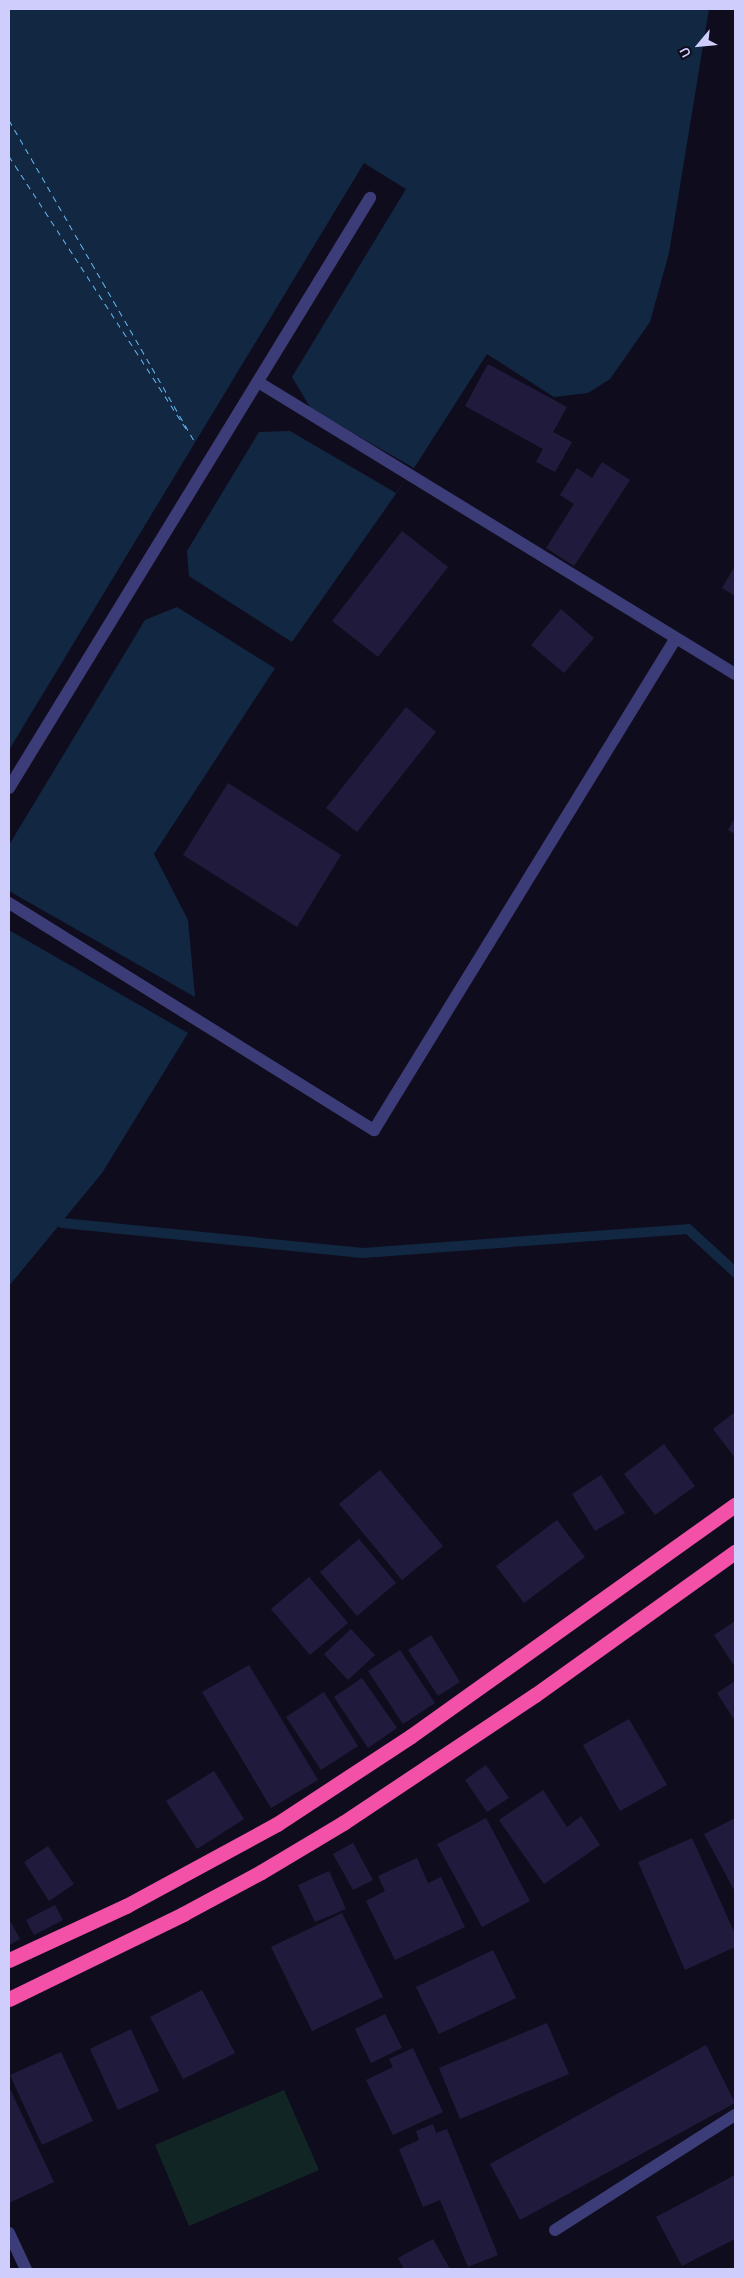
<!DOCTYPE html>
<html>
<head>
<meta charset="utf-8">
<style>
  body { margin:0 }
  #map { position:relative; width:744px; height:2278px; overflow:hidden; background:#0f0d1d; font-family:Karla,sans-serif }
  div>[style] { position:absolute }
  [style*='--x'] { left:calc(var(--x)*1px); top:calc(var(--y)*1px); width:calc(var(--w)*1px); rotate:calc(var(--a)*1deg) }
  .green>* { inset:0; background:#112624 }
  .water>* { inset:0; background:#112742 }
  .pier>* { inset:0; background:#0f0d1d }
  .stream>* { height:10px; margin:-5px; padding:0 5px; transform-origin:5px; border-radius:5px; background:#112742 }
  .ferry>* { height:1px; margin-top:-0.5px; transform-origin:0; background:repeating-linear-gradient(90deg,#63b8f3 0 6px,transparent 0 11px) }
  .building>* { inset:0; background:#201b3c }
  .minor>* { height:12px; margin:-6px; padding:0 6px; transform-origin:6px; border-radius:6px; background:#3c3d78 }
  .highway>* { height:15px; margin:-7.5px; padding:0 7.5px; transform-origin:7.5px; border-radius:7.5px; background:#f251a7 }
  span { translate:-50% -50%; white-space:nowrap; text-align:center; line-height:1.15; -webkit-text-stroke:4px #0f0d1d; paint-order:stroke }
  .frame { position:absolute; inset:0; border:10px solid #cfcdfb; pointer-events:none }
  .north { position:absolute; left:674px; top:20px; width:50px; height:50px; -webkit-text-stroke:4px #0f0d1d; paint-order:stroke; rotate:242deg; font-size:14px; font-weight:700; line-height:20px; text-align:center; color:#cfcdfb }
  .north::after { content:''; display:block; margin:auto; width:18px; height:22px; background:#cfcdfb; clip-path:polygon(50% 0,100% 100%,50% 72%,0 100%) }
</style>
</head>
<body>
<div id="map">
  <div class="green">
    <i style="clip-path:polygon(284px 2090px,319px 2170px,189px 2226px,155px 2145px)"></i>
  </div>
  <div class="water">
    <i style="clip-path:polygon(9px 9px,709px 9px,669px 253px,650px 322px,610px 379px,588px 393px,554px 397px,487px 354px,414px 468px,292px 642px,154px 854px,188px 920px,195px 997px,188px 1033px,102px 1173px,9px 1286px)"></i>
  </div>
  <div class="pier">
    <i style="clip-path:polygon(364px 163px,406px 189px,292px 377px,311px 409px,414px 468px,396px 493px,290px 431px,259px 432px,187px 551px,189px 576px,292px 642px,276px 669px,177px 607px,145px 620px,9px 845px,9px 750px)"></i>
    <i style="clip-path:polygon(9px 891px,195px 997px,188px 1033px,9px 930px)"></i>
  </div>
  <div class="stream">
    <i style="--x:62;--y:1223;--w:302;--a:5.7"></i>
    <i style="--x:363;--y:1253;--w:326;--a:-4.2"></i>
    <i style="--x:688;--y:1229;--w:64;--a:42.5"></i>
  </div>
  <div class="ferry">
    <i style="--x:9;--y:120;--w:372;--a:60"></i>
    <i style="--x:9;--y:156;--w:325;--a:57"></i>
  </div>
  <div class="building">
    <i style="clip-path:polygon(488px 364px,567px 407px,553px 432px,572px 442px,555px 472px,536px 462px,543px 449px,465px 406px)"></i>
    <i style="clip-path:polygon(602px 462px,630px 480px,574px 566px,546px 548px,574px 504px,560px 495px,577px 468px,592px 478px)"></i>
    <i style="clip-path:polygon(402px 531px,448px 567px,378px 657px,332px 621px)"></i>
    <i style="clip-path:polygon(735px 566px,735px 596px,722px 588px)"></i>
    <i style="clip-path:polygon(561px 609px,594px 638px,564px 673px,531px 645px)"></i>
    <i style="clip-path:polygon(406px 707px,436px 732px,357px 832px,326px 808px)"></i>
    <i style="clip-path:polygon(228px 783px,341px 855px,297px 927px,183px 855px)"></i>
    <i style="clip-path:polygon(735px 818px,735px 834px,728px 830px)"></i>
    <i style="clip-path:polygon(735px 1412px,735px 1458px,713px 1429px)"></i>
    <i style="clip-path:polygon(664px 1444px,695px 1486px,655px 1515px,624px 1474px)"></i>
    <i style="clip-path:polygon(380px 1470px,443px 1546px,402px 1580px,339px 1504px)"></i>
    <i style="clip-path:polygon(601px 1475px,625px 1513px,595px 1531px,572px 1494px)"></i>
    <i style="clip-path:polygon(557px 1520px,585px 1557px,524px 1603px,496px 1566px)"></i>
    <i style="clip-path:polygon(359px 1539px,396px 1583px,357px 1616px,320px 1572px)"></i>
    <i style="clip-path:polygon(309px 1577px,348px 1623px,310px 1655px,271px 1609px)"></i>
    <i style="clip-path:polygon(735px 1621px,735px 1667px,714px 1635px)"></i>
    <i style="clip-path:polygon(351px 1629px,375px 1655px,348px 1680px,324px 1654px)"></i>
    <i style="clip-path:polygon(431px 1635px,460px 1682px,438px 1696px,408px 1650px)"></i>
    <i style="clip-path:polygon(400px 1650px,435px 1703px,403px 1724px,368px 1671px)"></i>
    <i style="clip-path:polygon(249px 1665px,318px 1780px,271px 1808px,202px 1692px)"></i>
    <i style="clip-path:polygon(362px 1678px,397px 1728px,368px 1748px,334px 1697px)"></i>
    <i style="clip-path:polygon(735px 1681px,735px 1721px,717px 1693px)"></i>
    <i style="clip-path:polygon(324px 1692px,358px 1746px,321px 1770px,286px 1717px)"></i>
    <i style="clip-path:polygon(629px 1719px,667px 1785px,620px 1811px,583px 1745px)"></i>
    <i style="clip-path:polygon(486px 1765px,509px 1798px,487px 1812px,465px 1780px)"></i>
    <i style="clip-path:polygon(214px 1771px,244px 1819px,197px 1849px,166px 1801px)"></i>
    <i style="clip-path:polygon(543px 1790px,567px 1827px,581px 1816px,600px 1845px,544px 1884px,499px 1820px)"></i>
    <i style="clip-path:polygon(486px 1818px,530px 1901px,482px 1927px,437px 1844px)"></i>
    <i style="clip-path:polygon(735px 1818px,735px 1892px,704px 1834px)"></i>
    <i style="clip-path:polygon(692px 1838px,735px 1934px,735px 1947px,685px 1970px,638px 1862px)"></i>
    <i style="clip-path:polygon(353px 1843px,373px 1880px,353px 1890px,333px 1854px)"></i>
    <i style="clip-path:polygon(48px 1846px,74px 1884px,49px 1901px,24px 1862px)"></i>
    <i style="clip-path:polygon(417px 1858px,428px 1883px,441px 1877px,465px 1927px,395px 1960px,366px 1901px,385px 1891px,378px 1876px)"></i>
    <i style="clip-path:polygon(329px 1871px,346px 1909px,315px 1922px,298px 1885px)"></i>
    <i style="clip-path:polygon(55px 1905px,63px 1920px,34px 1935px,26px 1920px)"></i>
    <i style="clip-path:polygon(342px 1913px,383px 1997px,312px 2031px,271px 1947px)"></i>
    <i style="clip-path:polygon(9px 1919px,20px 1939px,9px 1945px)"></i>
    <i style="clip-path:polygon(493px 1950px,516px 1998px,439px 2034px,416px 1987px)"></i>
    <i style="clip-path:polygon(202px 1990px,235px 2053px,183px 2079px,150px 2017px)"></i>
    <i style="clip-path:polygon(385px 2014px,402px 2048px,371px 2063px,355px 2029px)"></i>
    <i style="clip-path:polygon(547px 2023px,569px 2074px,460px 2119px,439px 2068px)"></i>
    <i style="clip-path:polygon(131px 2029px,159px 2091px,118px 2110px,90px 2049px)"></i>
    <i style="clip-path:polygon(706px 2045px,735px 2103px,520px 2220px,490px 2164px)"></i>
    <i style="clip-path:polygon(413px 2048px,443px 2112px,393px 2135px,366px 2080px,393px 2067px,389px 2059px)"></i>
    <i style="clip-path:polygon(61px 2052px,93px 2121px,42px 2145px,10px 2075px)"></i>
    <i style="clip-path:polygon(9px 2087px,54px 2182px,9px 2203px)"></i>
    <i style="clip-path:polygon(433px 2124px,436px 2133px,447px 2129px,498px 2255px,468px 2267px,440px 2200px,423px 2207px,399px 2149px,419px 2140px,416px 2131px)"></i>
    <i style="clip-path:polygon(735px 2175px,735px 2239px,682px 2266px,656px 2217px)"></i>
    <i style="clip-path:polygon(433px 2239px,450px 2269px,404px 2269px,398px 2258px)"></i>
  </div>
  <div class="minor">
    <i style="--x:258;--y:382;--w:559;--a:31.47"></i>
    <i style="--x:9;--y:788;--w:692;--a:-58.54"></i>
    <i style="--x:9;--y:903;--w:430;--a:31.9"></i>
    <i style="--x:374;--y:1130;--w:577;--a:-58.46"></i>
    <i style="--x:555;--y:2230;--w:214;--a:-32.6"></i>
    <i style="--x:9;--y:2233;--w:40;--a:65"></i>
  </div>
  <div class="highway">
    <i style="--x:9;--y:1960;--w:129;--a:-24.8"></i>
    <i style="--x:126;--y:1906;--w:172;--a:-28.5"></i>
    <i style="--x:277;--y:1824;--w:160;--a:-33.3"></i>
    <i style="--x:411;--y:1736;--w:398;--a:-35.5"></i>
    <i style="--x:9;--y:1999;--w:194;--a:-26"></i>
    <i style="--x:183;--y:1914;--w:89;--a:-28.3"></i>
    <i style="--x:261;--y:1872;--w:96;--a:-30.9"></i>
    <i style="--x:343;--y:1823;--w:231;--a:-33.7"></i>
    <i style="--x:535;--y:1695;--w:246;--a:-35.6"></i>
  </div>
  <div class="frame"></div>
  <div class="north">U</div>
</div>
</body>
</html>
